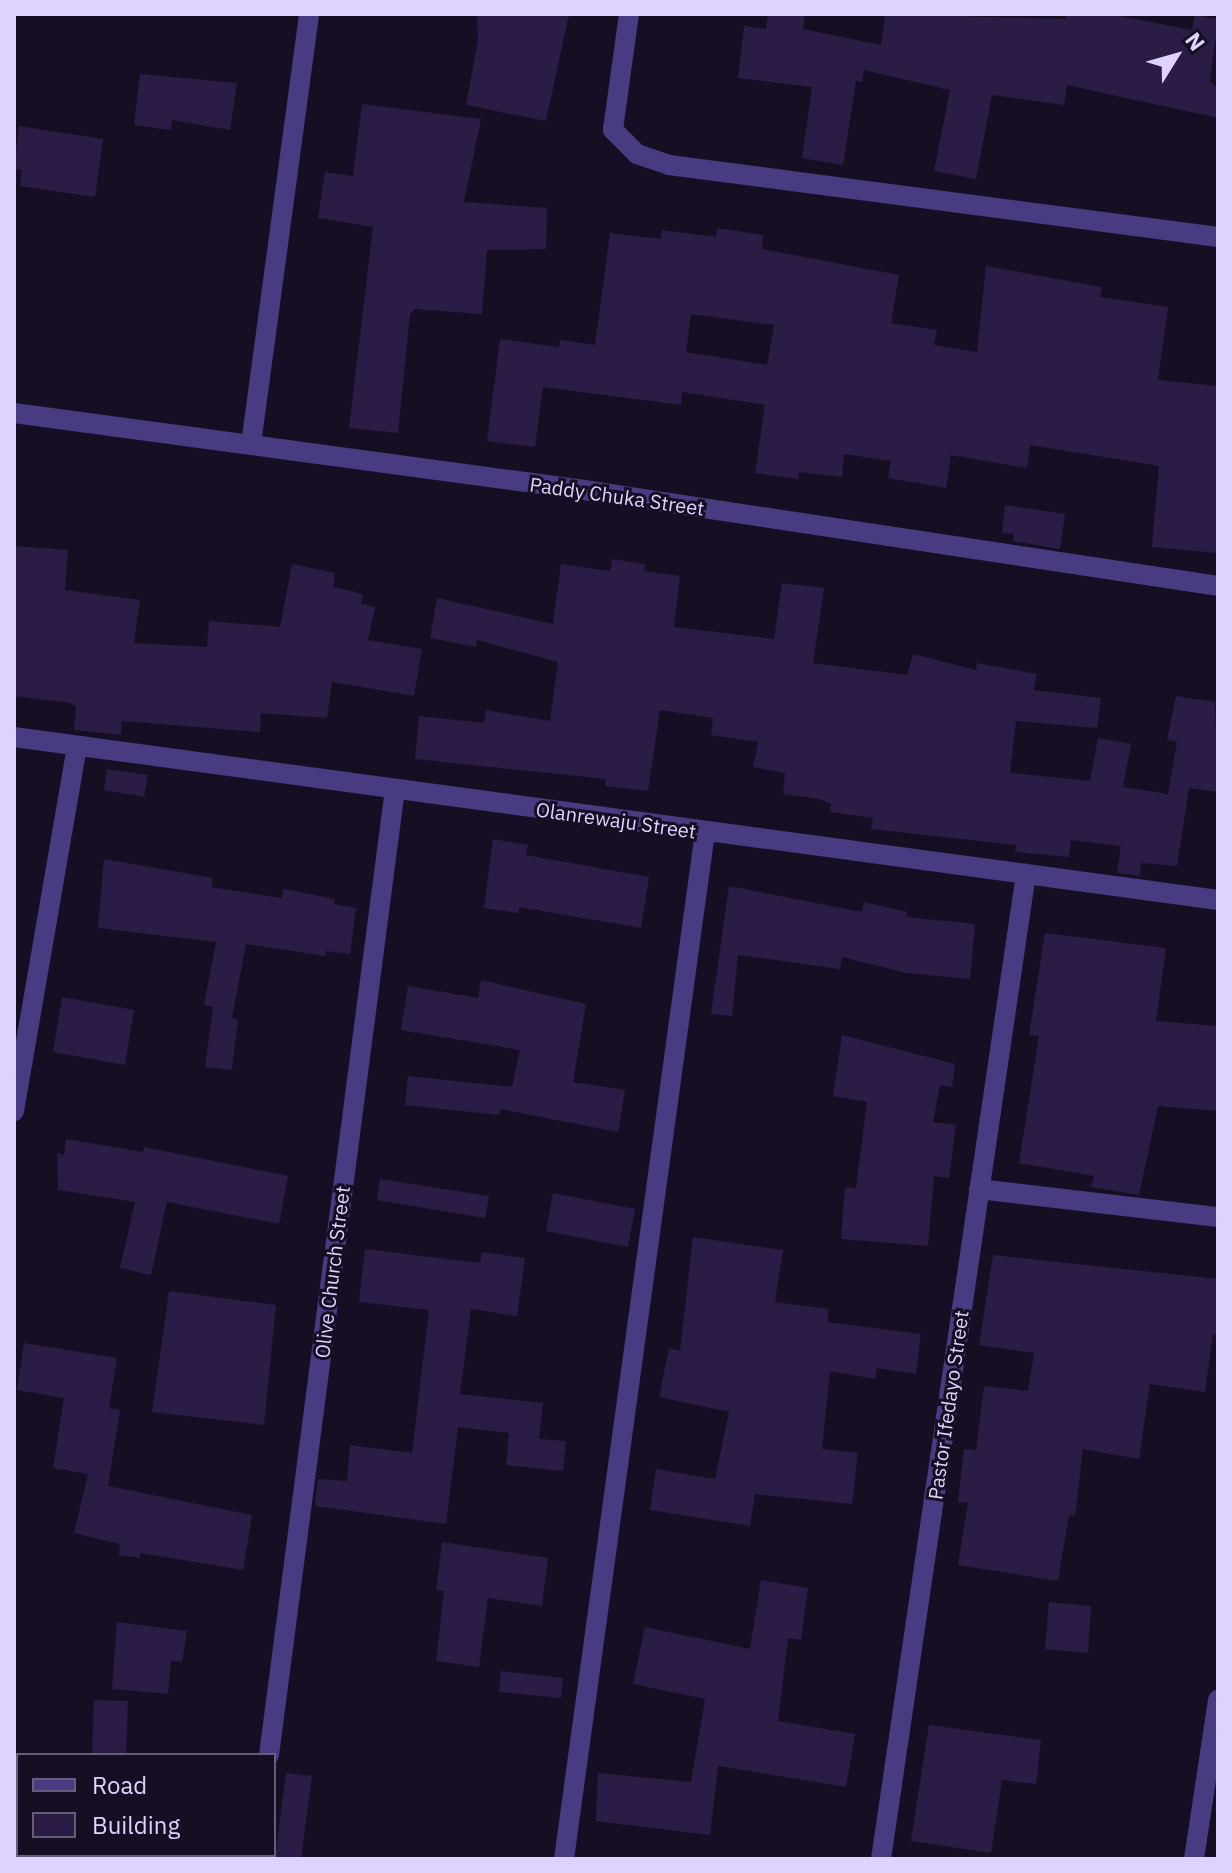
<!DOCTYPE html>
<html>
<head>
<meta charset="utf-8">
<style>
  body { margin:0 }
  #map { position:relative; width:1232px; height:1873px; overflow:hidden; background:#160f24; font-family:"IBM Plex Sans",sans-serif }
  div>[style] { position:absolute }
  [style*='--x'] { left:calc(var(--x)*1px); top:calc(var(--y)*1px); width:calc(var(--w)*1px); rotate:calc(var(--a)*1deg) }
  .building>* { inset:0; background:#2a1c44 }
  .minor>* { height:20px; margin:-10px; padding:0 10px; transform-origin:10px; border-radius:10px; background:#483b81 }
  span { translate:-50% -50%; white-space:nowrap; text-align:center; line-height:1.15; -webkit-text-stroke:6px #160f24; paint-order:stroke }
  .street-label { font-size:20px; color:#ded3fe }
  .frame { position:absolute; inset:0; border:16px solid #ded3fe; pointer-events:none }
  .legend { position:absolute; left:16px; top:1753px; width:260px; height:104px; box-sizing:border-box; background:#160f24; border:2px solid #665d7b; margin:0; padding:10px 14px; list-style:none; font-size:24px; color:#ded3fe }
  .legend li { display:flex; align-items:center; gap:16px; height:40px }
  .legend b { width:40px; border:2px solid #665d7b }
  .north { position:absolute; left:1136px; top:16px; width:80px; height:80px; -webkit-text-stroke:6px #160f24; paint-order:stroke; rotate:53deg; font-size:22px; font-weight:700; line-height:32px; text-align:center; color:#ded3fe }
  .north::after { content:''; display:block; margin:auto; width:28px; height:36px; background:#ded3fe; clip-path:polygon(50% 0,100% 100%,50% 72%,0 100%) }
</style>
</head>
<body>
<div id="map">
  <div class="building">
    <i style="clip-path:polygon(477px 14px,569px 14px,546px 121px,466px 105px,478px 40px)"></i>
    <i style="clip-path:polygon(768px 14px,805px 14px,803px 29px,881px 45px,885px 14px,1066px 19px,1066px 14px,1109px 14px,1192px 30px,1195px 15px,1218px 19px,1210px 82px,1218px 88px,1218px 118px,1067px 85px,1064px 105px,992px 95px,976px 179px,934px 171px,950px 90px,864px 70px,862px 82px,856px 81px,843px 165px,802px 158px,812px 87px,738px 78px,744px 26px,766px 29px)"></i>
    <i style="clip-path:polygon(140px 74px,237px 83px,230px 130px,172px 120px,171px 130px,134px 125px)"></i>
    <i style="clip-path:polygon(362px 104px,481px 119px,464px 202px,547px 208px,546px 249px,487px 250px,482px 314px,415px 309px,410px 314px,398px 433px,349px 428px,373px 227px,318px 218px,325px 172px,353px 176px)"></i>
    <i style="clip-path:polygon(19px 126px,103px 139px,95px 197px,20px 186px,22px 170px,14px 169px)"></i>
    <i style="clip-path:polygon(evenodd,717px 228px,763px 235px,762px 249px,899px 275px,891px 323px,937px 330px,934px 345px,977px 352px,986px 266px,1102px 287px,1100px 297px,1168px 307px,1158px 380px,1218px 386px,1218px 553px,1152px 547px,1159px 466px,1030px 445px,1027px 468px,951px 455px,946px 488px,888px 478px,891px 461px,844px 454px,842px 477px,799px 472px,798px 479px,755px 473px,765px 405px,682px 392px,681px 405px,543px 387px,535px 447px,487px 441px,500px 339px,559px 347px,560px 340px,595px 345px,610px 233px,661px 239px,662px 230px,716px 237px,717px 228px,691px 314px,774px 325px,767px 365px,686px 352px,691px 314px)"></i>
    <i style="clip-path:polygon(1005px 505px,1065px 514px,1060px 549px,1013px 541px,1014px 534px,1002px 533px)"></i>
    <i style="clip-path:polygon(14px 546px,68px 550px,65px 590px,140px 600px,134px 643px,207px 647px,209px 621px,280px 627px,292px 564px,335px 573px,333px 587px,363px 594px,361px 604px,375px 607px,368px 640px,422px 649px,414px 696px,332px 682px,327px 718px,261px 713px,260px 732px,122px 721px,121px 735px,74px 730px,76px 707px,70px 703px,14px 696px)"></i>
    <i style="clip-path:polygon(612px 559px,645px 564px,644px 571px,680px 576px,674px 627px,774px 639px,782px 583px,824px 588px,813px 663px,907px 675px,913px 654px,976px 670px,977px 663px,1037px 674px,1034px 690px,1101px 698px,1097px 728px,1016px 721px,1010px 773px,1090px 781px,1098px 738px,1131px 744px,1123px 787px,1168px 794px,1177px 742px,1167px 740px,1176px 696px,1215px 702px,1218px 792px,1189px 788px,1177px 866px,1141px 863px,1140px 876px,1117px 873px,1121px 846px,1071px 840px,1069px 857px,1015px 852px,1016px 845px,871px 829px,873px 818px,830px 812px,831px 804px,819px 799px,783px 794px,785px 773px,753px 767px,758px 742px,711px 735px,713px 718px,660px 710px,648px 791px,605px 786px,606px 779px,415px 759px,419px 716px,484px 723px,486px 710px,550px 721px,558px 662px,477px 640px,476px 647px,430px 638px,437px 598px,553px 624px,561px 564px,610px 571px)"></i>
    <i style="clip-path:polygon(107px 769px,148px 775px,144px 797px,104px 790px)"></i>
    <i style="clip-path:polygon(493px 839px,528px 845px,526px 855px,649px 877px,641px 928px,519px 907px,519px 913px,484px 908px)"></i>
    <i style="clip-path:polygon(104px 859px,213px 878px,211px 887px,282px 898px,283px 889px,335px 899px,334px 904px,356px 908px,350px 954px,326px 951px,325px 956px,246px 944px,232px 1018px,238px 1019px,232px 1070px,205px 1067px,213px 1007px,204px 1005px,216px 942px,98px 928px)"></i>
    <i style="clip-path:polygon(729px 886px,862px 912px,864px 902px,907px 912px,906px 917px,975px 924px,970px 979px,907px 973px,842px 957px,840px 969px,738px 955px,732px 1016px,711px 1014px)"></i>
    <i style="clip-path:polygon(1045px 933px,1166px 948px,1156px 1021px,1218px 1026px,1218px 1111px,1158px 1106px,1139px 1195px,1091px 1187px,1094px 1176px,1019px 1163px,1039px 1036px,1029px 1035px)"></i>
    <i style="clip-path:polygon(481px 980px,586px 1004px,573px 1082px,625px 1090px,618px 1132px,500px 1109px,499px 1115px,405px 1105px,408px 1076px,512px 1087px,520px 1050px,401px 1030px,408px 986px,478px 998px)"></i>
    <i style="clip-path:polygon(62px 997px,134px 1010px,125px 1065px,53px 1052px)"></i>
    <i style="clip-path:polygon(842px 1035px,955px 1064px,952px 1087px,940px 1085px,933px 1122px,956px 1125px,949px 1178px,934px 1176px,928px 1246px,841px 1239px,845px 1187px,856px 1188px,867px 1102px,833px 1096px)"></i>
    <i style="clip-path:polygon(66px 1139px,143px 1152px,144px 1147px,288px 1176px,279px 1224px,167px 1202px,151px 1275px,120px 1268px,135px 1202px,58px 1190px,57px 1153px,64px 1155px)"></i>
    <i style="clip-path:polygon(380px 1179px,489px 1196px,485px 1218px,377px 1200px)"></i>
    <i style="clip-path:polygon(553px 1193px,635px 1209px,628px 1247px,546px 1231px)"></i>
    <i style="clip-path:polygon(693px 1237px,783px 1250px,775px 1302px,829px 1309px,827px 1322px,921px 1334px,916px 1374px,877px 1368px,875px 1379px,830px 1371px,822px 1449px,858px 1453px,852px 1504px,755px 1494px,750px 1526px,650px 1510px,656px 1469px,715px 1479px,729px 1412px,659px 1397px,669px 1348px,680px 1351px)"></i>
    <i style="clip-path:polygon(365px 1249px,480px 1263px,482px 1252px,525px 1258px,517px 1316px,471px 1309px,460px 1394px,543px 1403px,539px 1439px,566px 1441px,563px 1471px,506px 1465px,509px 1433px,458px 1427px,446px 1524px,315px 1506px,318px 1479px,347px 1481px,350px 1445px,412px 1453px,429px 1310px,359px 1302px)"></i>
    <i style="clip-path:polygon(993px 1255px,1218px 1279px,1218px 1335px,1213px 1334px,1205px 1392px,1150px 1384px,1139px 1459px,1083px 1449px,1075px 1516px,1069px 1515px,1058px 1581px,958px 1565px,968px 1503px,958px 1502px,964px 1449px,976px 1450px,984px 1386px,1028px 1391px,1034px 1353px,979px 1345px)"></i>
    <i style="clip-path:polygon(169px 1291px,276px 1305px,264px 1425px,152px 1412px)"></i>
    <i style="clip-path:polygon(24px 1343px,117px 1358px,109px 1408px,120px 1410px,108px 1486px,252px 1515px,243px 1570px,140px 1553px,140px 1558px,119px 1555px,120px 1544px,74px 1533px,88px 1474px,53px 1468px,64px 1398px,17px 1390px)"></i>
    <i style="clip-path:polygon(442px 1542px,548px 1558px,542px 1606px,488px 1598px,479px 1667px,436px 1661px,444px 1591px,436px 1590px)"></i>
    <i style="clip-path:polygon(761px 1580px,808px 1588px,801px 1640px,788px 1638px,778px 1721px,855px 1734px,846px 1787px,718px 1766px,710px 1835px,596px 1821px,598px 1773px,691px 1782px,705px 1699px,633px 1684px,645px 1627px,750px 1649px)"></i>
    <i style="clip-path:polygon(1049px 1602px,1091px 1606px,1088px 1653px,1045px 1649px)"></i>
    <i style="clip-path:polygon(117px 1622px,187px 1631px,182px 1662px,171px 1661px,168px 1694px,112px 1689px)"></i>
    <i style="clip-path:polygon(501px 1671px,563px 1678px,561px 1698px,499px 1692px)"></i>
    <i style="clip-path:polygon(94px 1700px,128px 1701px,126px 1755px,92px 1755px)"></i>
    <i style="clip-path:polygon(929px 1725px,1041px 1740px,1036px 1784px,1002px 1780px,991px 1853px,911px 1841px)"></i>
    <i style="clip-path:polygon(286px 1773px,312px 1776px,301px 1859px,275px 1859px)"></i>
  </div>
  <div class="minor">
    <i style="--x:629;--y:14;--w:117;--a:97.9"></i>
    <i style="--x:613;--y:130;--w:34;--a:45"></i>
    <i style="--x:637;--y:154;--w:34;--a:19"></i>
    <i style="--x:669;--y:165;--w:554;--a:7.47"></i>
    <i style="--x:14;--y:413;--w:575;--a:7.69"></i>
    <i style="--x:584;--y:490;--w:641;--a:8.61"></i>
    <i style="--x:251;--y:444;--w:434;--a:-82.3"></i>
    <i style="--x:14;--y:737;--w:1215;--a:7.71"></i>
    <i style="--x:14;--y:1111;--w:370;--a:-80.2"></i>
    <i style="--x:979;--y:1189;--w:241;--a:6.7"></i>
    <i style="--x:269;--y:1755;--w:974;--a:-82.57"></i>
    <i style="--x:255;--y:1859;--w:4;--a:-76"></i>
    <i style="--x:564;--y:1859;--w:1036;--a:-82.18"></i>
    <i style="--x:881;--y:1859;--w:996;--a:-81.63"></i>
    <i style="--x:1194;--y:1859;--w:161;--a:-81.4"></i>
  </div>
  <div class="street-label">
    <span style="left:617px;top:496px;rotate:8deg">Paddy Chuka Street</span>
    <span style="left:616px;top:820px;rotate:8deg">Olanrewaju Street</span>
    <span style="left:332px;top:1272px;rotate:-83deg">Olive Church Street</span>
    <span style="left:948px;top:1405px;rotate:-82deg">Pastor Ifedayo Street</span>
  </div>
  <div class="frame"></div>
  <ul class="legend">
  <li><b style="height:10px;background:#483b81"></b>Road</li>
  <li><b style="height:22px;background:#2a1c44"></b>Building</li>
  </ul>
  <div class="north">N</div>
</div>
</body>
</html>
